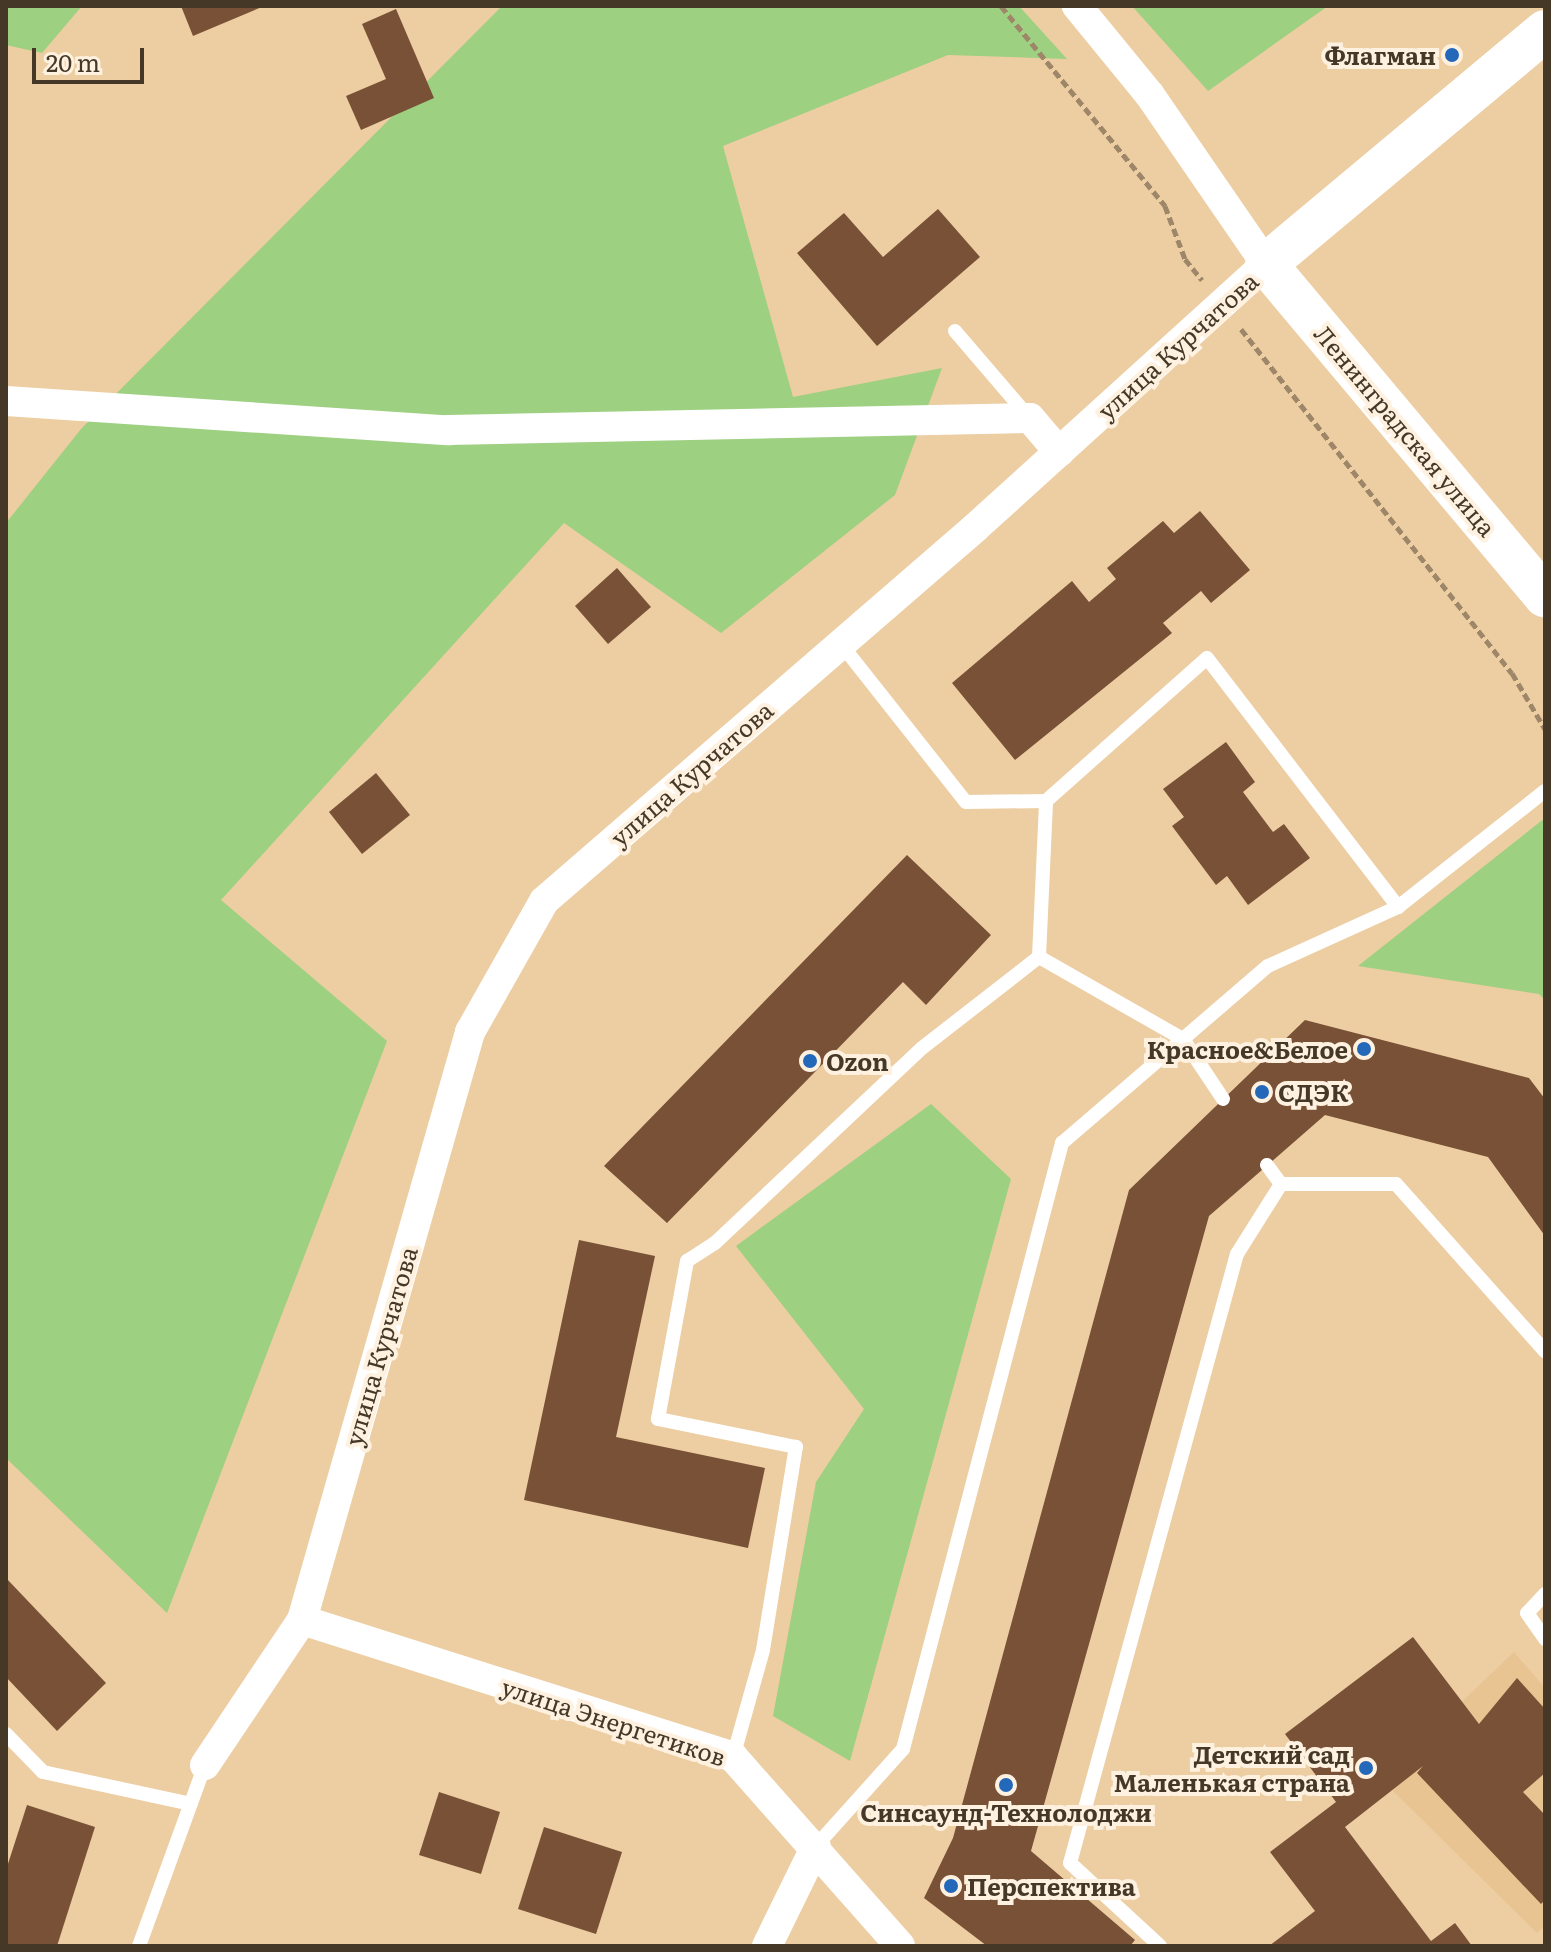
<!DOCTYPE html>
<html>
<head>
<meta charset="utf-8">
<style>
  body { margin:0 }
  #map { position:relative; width:1551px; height:1952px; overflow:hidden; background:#edcda2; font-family:Literata,serif }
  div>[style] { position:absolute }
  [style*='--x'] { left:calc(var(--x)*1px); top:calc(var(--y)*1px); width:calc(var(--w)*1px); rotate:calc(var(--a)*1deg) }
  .built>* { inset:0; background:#e8c492 }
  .green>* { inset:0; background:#9dd081 }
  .building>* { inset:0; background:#795136 }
  .path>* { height:5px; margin-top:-2.5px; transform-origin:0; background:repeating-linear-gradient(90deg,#9e8768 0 8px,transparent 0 12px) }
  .lane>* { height:14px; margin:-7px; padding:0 7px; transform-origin:7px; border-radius:7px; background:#fff }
  .street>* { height:30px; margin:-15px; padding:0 15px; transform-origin:15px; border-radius:15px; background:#fff }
  .secondary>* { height:42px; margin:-21px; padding:0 21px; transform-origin:21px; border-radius:21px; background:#fff }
  .dots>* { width:22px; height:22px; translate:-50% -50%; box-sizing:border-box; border:4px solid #fef1e0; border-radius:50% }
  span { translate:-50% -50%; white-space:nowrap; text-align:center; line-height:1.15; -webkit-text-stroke:8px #fef1e0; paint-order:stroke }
  .poi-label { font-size:24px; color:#453827; font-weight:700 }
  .right { translate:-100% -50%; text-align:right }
  .left { translate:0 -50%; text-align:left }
  .street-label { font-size:24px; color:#453827 }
  .frame { position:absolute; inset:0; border:8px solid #453827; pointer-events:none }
  .scale { position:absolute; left:32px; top:48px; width:112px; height:36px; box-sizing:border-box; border:4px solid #453827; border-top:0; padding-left:10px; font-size:24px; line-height:28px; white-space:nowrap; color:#453827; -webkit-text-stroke:6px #fef1e0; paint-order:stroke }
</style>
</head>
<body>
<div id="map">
  <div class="built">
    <i style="clip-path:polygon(1514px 1652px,1545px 1688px,1545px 1925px,1537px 1933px,1381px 1779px)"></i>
  </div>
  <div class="green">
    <i style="clip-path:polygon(6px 6px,82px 6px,42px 53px,6px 45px)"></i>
    <i style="clip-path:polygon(502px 6px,1019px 6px,1067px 59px,948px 55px,723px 146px,793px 397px,942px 368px,895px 495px,721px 633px,564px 523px,221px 900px,387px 1041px,167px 1613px,6px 1458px,6px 523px,81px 429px)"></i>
    <i style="clip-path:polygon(1132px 6px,1328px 6px,1208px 91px)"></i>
    <i style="clip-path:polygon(1545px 818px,1545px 1000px,1539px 994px,1358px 966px)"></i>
    <i style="clip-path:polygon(931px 1104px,1011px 1179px,850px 1761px,773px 1716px,816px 1482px,864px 1409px,736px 1246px)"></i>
  </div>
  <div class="building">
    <i style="clip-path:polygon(181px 6px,264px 6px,193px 36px)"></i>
    <i style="clip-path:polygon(396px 9px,434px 98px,361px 130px,346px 96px,386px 79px,362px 24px)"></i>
    <i style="clip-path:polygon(938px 209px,980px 257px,877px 346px,797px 253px,844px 213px,883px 257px)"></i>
    <i style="clip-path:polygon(1200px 511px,1250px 570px,1211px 603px,1201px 591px,1163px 623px,1172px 633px,1015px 760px,952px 683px,1072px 581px,1089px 602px,1116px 579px,1107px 568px,1163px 521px,1174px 533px)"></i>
    <i style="clip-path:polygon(617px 568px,651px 607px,608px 644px,575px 606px)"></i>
    <i style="clip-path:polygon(1226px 742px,1255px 782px,1243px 792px,1273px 832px,1284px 824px,1310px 858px,1248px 905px,1227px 876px,1216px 885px,1172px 826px,1184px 817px,1163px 789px)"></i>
    <i style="clip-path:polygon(376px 773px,410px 815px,362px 854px,329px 812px)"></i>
    <i style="clip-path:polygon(907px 855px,991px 935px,926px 1005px,903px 982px,667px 1223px,604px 1166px)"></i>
    <i style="clip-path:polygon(1305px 1020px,1529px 1078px,1545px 1099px,1545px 1236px,1488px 1157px,1325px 1115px,1209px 1216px,1031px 1851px,1135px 1940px,1130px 1946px,987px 1946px,924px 1898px,953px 1838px,1129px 1190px)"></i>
    <i style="clip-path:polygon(579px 1240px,655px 1256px,616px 1437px,765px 1468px,748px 1548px,524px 1500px)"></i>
    <i style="clip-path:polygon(6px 1578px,106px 1683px,57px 1731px,6px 1677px)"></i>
    <i style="clip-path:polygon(1413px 1637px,1479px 1724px,1517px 1678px,1545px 1709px,1545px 1773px,1523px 1792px,1545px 1815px,1545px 1900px,1541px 1904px,1417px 1773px,1423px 1766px,1345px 1827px,1431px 1941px,1455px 1923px,1472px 1946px,1269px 1946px,1315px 1911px,1270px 1852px,1336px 1802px,1285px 1734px)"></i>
    <i style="clip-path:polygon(439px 1792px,500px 1812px,481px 1874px,419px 1855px)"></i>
    <i style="clip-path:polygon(27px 1805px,95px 1827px,57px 1946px,6px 1946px,6px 1870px)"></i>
    <i style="clip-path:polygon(544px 1827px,622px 1852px,596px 1934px,518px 1909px)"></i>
  </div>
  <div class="path">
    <i style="--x:1001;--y:6;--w:259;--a:50.6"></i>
    <i style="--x:1165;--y:206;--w:57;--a:69.3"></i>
    <i style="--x:1185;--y:259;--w:27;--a:51"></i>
    <i style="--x:1241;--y:329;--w:438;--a:51.8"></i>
    <i style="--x:1512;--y:673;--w:65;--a:59.5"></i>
  </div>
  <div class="lane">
    <i style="--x:955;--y:331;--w:111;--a:49.4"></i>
    <i style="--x:841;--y:644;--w:201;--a:51.7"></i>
    <i style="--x:966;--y:802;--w:80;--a:-0.7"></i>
    <i style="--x:1039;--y:957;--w:156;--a:-87.4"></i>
    <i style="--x:1046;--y:801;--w:215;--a:-41.6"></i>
    <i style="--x:1207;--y:658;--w:314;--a:52.5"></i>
    <i style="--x:1267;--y:1165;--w:24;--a:54"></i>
    <i style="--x:1545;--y:1594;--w:26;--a:133"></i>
    <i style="--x:1527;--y:1613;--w:32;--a:55"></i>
    <i style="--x:6;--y:1734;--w:53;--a:45.8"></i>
    <i style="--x:43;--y:1772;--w:151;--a:12.2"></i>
    <i style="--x:733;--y:1757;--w:111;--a:-74.3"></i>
    <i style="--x:763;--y:1650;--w:206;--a:-80.8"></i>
    <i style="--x:796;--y:1447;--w:141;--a:-168.5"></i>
    <i style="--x:658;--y:1419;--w:161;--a:-79.6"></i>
    <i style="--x:687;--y:1261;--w:33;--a:-33"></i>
    <i style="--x:715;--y:1243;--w:284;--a:-43.3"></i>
    <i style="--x:922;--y:1048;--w:148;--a:-37.9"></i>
    <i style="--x:1039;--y:957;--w:166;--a:29.7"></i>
    <i style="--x:1183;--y:1039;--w:72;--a:56.3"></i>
    <i style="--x:816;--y:1846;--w:130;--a:-48.1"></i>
    <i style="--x:903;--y:1749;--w:627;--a:-75.3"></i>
    <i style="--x:1062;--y:1143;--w:272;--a:-40.7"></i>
    <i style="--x:1268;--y:966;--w:143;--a:-24.4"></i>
    <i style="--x:1398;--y:907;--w:187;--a:-38.3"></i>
    <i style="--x:139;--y:1946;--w:193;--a:-70"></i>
    <i style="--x:1160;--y:1946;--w:122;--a:-137.3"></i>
    <i style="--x:1070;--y:1863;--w:631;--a:-74.67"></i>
    <i style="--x:1237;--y:1254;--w:83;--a:-57.8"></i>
    <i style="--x:1281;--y:1184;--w:115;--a:0"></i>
    <i style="--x:1396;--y:1184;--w:224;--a:48.3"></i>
  </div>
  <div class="street">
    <i style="--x:6;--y:401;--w:443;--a:3.8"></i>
    <i style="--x:448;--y:430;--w:582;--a:-1.18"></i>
    <i style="--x:1030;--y:418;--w:45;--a:49.5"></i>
    <i style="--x:302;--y:1620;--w:452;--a:17.6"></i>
    <i style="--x:733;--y:1757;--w:252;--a:48.5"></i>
    <i style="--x:205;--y:1765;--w:174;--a:-56.2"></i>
    <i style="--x:302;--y:1620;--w:612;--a:-74.05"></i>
    <i style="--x:470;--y:1032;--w:150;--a:-60.5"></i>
    <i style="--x:544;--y:901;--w:571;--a:-40.88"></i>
    <i style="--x:976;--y:527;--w:391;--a:-42.2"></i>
    <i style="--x:1266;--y:264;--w:206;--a:-124.5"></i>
    <i style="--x:1149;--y:94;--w:114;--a:-129.3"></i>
    <i style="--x:767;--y:1946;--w:111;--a:-63.9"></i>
  </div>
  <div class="secondary">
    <i style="--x:1545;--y:31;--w:363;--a:140.1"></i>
    <i style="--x:1266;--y:264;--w:434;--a:50"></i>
  </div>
  <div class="dots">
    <i style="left:1452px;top:55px;background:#2368b9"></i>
    <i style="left:1364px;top:1049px;background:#2368b9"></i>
    <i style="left:810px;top:1061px;background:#2368b9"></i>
    <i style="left:1262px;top:1092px;background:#2368b9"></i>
    <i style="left:1366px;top:1768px;background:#2368b9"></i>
    <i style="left:1006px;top:1785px;background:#2368b9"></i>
    <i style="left:951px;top:1886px;background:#2368b9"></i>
  </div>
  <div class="poi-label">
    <span class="right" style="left:1436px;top:55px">Флагман</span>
    <span class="right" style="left:1348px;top:1049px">Красное&amp;Белое</span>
    <span class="left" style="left:826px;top:1061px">Ozon</span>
    <span class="left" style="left:1278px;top:1092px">СДЭК</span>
    <span class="right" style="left:1350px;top:1768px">Детский сад<br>Маленькая страна</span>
    <span style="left:1006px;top:1812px">Синсаунд-Технолоджи</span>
    <span class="left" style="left:967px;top:1886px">Перспектива</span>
  </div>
  <div class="street-label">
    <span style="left:1177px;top:345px;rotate:-42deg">улица Курчатова</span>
    <span style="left:1406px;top:430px;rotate:50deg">Ленинградская улица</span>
    <span style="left:691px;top:773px;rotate:-41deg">улица Курчатова</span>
    <span style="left:380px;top:1346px;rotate:-74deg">улица Курчатова</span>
    <span style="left:614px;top:1721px;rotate:18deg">улица Энергетиков</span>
  </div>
  <div class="frame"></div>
  <div class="scale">20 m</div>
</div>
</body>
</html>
